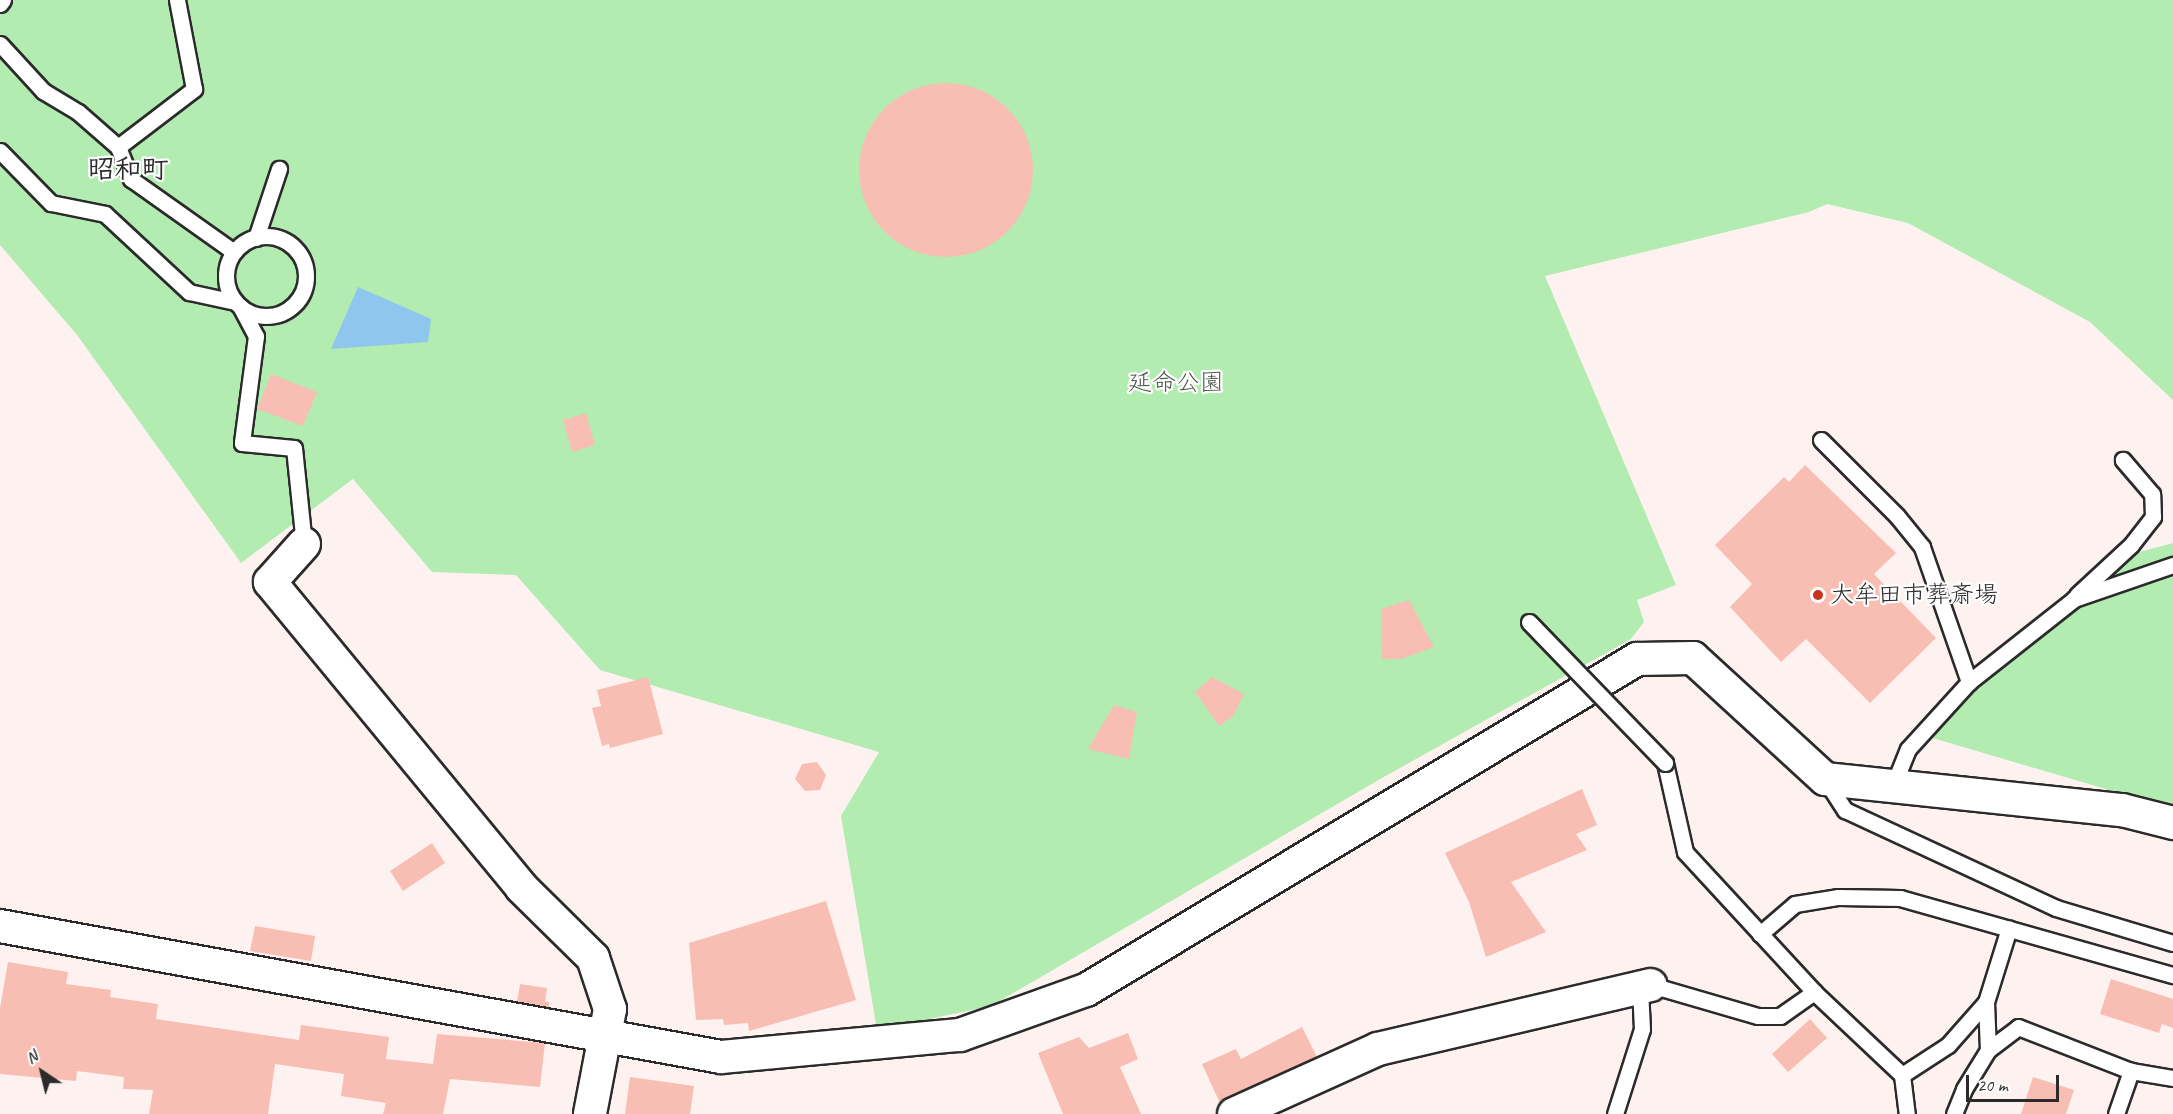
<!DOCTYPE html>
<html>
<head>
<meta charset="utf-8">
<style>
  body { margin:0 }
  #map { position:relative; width:2173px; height:1114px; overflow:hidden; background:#fef2f0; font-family:Caveat,"Klee One",sans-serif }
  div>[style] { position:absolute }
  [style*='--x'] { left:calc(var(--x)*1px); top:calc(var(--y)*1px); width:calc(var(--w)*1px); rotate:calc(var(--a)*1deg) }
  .green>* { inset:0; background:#b2ecb0 }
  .water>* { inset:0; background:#8fc6ed }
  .building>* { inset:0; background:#f9beb3 }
  .round { border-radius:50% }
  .roads { filter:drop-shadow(2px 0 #2b2b2b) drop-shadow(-2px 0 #2b2b2b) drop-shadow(0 2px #2b2b2b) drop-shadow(0 -2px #2b2b2b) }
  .lane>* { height:15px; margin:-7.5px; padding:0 7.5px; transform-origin:7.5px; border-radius:7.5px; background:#fff }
  .lane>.ring { margin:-7.5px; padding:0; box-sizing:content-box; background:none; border:15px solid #fff; border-radius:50% }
  .street>* { height:32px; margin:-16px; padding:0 16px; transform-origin:16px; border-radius:16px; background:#fff }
  .bridges { filter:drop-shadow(2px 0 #2b2b2b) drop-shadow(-2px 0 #2b2b2b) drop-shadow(0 2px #2b2b2b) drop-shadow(0 -2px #2b2b2b) }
  .lane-bridge>* { height:15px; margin:-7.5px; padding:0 7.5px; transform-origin:7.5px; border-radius:7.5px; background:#fff }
  .dots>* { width:16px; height:16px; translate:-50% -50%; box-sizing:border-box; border:3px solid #fff; border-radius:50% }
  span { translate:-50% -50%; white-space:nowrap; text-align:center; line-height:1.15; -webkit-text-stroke:4.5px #fff; paint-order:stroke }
  .park-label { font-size:24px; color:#4d5b4c }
  .poi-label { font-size:24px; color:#2b2b2b }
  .left { translate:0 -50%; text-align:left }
  .quarter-label { font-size:27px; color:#2b2b2b; font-weight:700 }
  .north { position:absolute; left:12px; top:1042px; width:60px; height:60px; -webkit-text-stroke:4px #fff; paint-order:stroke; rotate:325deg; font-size:16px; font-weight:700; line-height:24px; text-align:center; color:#2b2b2b }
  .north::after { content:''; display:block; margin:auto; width:21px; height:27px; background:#2b2b2b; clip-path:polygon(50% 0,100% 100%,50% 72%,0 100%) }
  .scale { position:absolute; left:1966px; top:1075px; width:93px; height:27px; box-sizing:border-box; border:3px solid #2b2b2b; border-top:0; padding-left:8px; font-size:18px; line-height:21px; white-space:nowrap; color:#2b2b2b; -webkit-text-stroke:4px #fff; paint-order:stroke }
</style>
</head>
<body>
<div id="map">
  <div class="green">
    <i style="clip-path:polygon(0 0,2173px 0,2173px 400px,2090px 322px,1908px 223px,1827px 204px,1809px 212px,1545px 276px,1676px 585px,1637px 600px,1644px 622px,1631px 639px,1382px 778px,991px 1006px,877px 1030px,841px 816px,879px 752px,600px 670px,516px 575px,432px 572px,353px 479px,241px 563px,77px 335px,0 245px)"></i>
    <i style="clip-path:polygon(2173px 543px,2173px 805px,2153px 803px,1919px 734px,2132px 554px)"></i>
  </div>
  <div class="water">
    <i style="clip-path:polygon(358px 287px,431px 319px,428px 342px,331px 349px)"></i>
  </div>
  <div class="building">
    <i class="round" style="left:859px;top:83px;width:174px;height:174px"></i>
    <i style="clip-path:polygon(271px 374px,317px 392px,303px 426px,257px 409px)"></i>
    <i style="clip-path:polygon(586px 413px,595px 445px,572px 452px,563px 420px)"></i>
    <i style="clip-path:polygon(1805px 465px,1896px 553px,1874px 574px,1936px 638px,1870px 703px,1806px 639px,1781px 662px,1730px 607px,1752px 584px,1715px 545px,1784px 477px,1789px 482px)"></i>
    <i style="clip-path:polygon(1409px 600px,1434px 647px,1401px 659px,1382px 659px,1381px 609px)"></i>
    <i style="clip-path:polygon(648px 677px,663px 734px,610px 748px,609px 744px,602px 746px,592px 708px,601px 706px,597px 690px)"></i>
    <i style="clip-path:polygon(1212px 677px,1244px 694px,1233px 716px,1219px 726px,1195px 692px)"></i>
    <i style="clip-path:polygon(1114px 705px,1137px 712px,1129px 759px,1088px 749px)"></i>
    <i style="clip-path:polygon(817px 762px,826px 775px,820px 790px,805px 791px,795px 779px,802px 764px)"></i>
    <i style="clip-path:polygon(1582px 789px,1597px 825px,1576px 834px,1587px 850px,1511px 882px,1546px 932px,1486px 957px,1469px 902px,1445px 853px)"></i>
    <i style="clip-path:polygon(432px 843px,445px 863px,403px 891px,390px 871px)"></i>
    <i style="clip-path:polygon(826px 901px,856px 1000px,749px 1031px,748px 1023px,724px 1025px,723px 1019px,696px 1020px,689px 943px)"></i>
    <i style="clip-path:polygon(255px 926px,315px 936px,311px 961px,250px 951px)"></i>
    <i style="clip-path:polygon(8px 962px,68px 972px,66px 984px,111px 990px,110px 997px,158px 1004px,156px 1019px,299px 1040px,301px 1025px,389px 1037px,386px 1059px,433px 1064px,437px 1034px,545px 1043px,540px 1087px,450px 1079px,443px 1114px,383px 1114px,386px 1103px,341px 1096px,344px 1074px,275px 1064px,268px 1114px,149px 1114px,153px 1090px,123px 1089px,124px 1077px,77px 1071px,76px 1081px,0 1074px,0 1008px)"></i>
    <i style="clip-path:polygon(2111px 979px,2173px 999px,2173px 1028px,2162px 1024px,2159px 1033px,2100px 1014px)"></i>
    <i style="clip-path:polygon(520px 984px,547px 988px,545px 1002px,549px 1002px,549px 1007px,517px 1002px)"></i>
    <i style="clip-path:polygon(1810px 1019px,1827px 1038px,1788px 1072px,1772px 1054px)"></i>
    <i style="clip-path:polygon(1302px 1027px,1317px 1057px,1220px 1103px,1202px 1064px,1236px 1049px,1241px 1059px)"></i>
    <i style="clip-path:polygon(1128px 1033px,1138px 1059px,1120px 1067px,1141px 1114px,1063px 1114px,1038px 1053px,1079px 1037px,1089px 1048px)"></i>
    <i style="clip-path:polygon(630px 1077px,694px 1086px,690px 1114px,625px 1114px)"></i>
    <i style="clip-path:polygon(2033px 1077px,2074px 1090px,2066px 1114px,2021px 1114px)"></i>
  </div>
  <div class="roads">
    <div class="lane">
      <i style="--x:0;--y:4;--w:5;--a:-53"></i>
      <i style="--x:0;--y:44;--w:64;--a:47.5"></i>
      <i style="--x:43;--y:91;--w:41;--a:31"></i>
      <i style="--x:78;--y:112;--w:53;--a:41.2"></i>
      <i style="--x:118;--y:147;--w:35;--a:68"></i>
      <i style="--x:131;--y:179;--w:126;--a:35.3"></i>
      <i style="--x:118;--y:147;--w:96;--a:-37.3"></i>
      <i style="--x:194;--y:89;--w:91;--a:-100.8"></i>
      <i style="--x:0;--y:151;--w:73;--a:45.6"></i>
      <i style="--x:51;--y:203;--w:55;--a:11.5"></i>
      <i style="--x:105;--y:214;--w:115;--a:42.9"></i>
      <i style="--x:189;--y:292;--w:47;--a:12.3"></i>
      <i class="ring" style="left:226px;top:236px;width:65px;height:65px"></i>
      <i style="--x:256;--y:238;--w:73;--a:-71.6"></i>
      <i style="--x:241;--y:308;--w:32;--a:62"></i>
      <i style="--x:256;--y:336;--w:108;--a:97.5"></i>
      <i style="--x:242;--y:443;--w:52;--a:5.5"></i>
      <i style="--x:294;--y:448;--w:97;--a:84.1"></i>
      <i style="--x:1821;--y:440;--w:107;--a:45"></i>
      <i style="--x:1897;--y:516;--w:40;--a:51"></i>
      <i style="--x:1922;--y:547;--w:143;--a:70.8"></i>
      <i style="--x:2077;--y:595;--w:74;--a:-42.8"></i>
      <i style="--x:2131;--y:545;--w:36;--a:-52"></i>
      <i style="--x:2153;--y:517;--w:23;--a:-92"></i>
      <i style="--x:2152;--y:494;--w:45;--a:-130.5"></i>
      <i style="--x:1665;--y:763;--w:91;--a:77.3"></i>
      <i style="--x:1685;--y:852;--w:190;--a:47.3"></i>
      <i style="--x:1814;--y:992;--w:121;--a:43.3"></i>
      <i style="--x:1902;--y:1075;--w:39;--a:83"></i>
      <i style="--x:1826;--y:781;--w:35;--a:57"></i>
      <i style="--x:1845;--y:810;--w:233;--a:24.9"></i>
      <i style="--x:2056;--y:908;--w:122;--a:16.7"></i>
      <i style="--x:1893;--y:786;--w:40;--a:-68"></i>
      <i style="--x:1908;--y:749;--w:91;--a:-47.7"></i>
      <i style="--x:1969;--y:682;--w:134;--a:-38.3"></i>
      <i style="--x:2074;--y:599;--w:105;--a:-19"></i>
      <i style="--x:1760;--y:934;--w:46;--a:-40.6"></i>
      <i style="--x:1795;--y:904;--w:44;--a:-9.2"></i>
      <i style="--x:1838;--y:897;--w:62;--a:0.9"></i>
      <i style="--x:1900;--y:898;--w:284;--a:15.8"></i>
      <i style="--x:1651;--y:985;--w:111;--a:16.2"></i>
      <i style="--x:1758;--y:1016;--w:22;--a:0"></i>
      <i style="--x:1780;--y:1016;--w:42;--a:-35.2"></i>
      <i style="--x:1988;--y:1050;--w:48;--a:-92.4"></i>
      <i style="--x:1986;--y:1002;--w:77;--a:-72.7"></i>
      <i style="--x:1902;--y:1075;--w:55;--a:-33.1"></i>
      <i style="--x:1948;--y:1045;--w:57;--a:-48.5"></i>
      <i style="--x:1615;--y:1114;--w:89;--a:-72.4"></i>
      <i style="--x:1642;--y:1029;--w:41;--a:-92.8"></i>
      <i style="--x:1954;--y:1114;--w:27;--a:-68"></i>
      <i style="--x:1964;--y:1089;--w:46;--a:-58.4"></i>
      <i style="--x:1988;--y:1050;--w:38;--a:-37"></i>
      <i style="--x:2018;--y:1027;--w:121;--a:21.3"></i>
      <i style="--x:2131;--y:1071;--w:43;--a:9.5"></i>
      <i style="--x:2116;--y:1114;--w:46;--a:-70.8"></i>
    </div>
    <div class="street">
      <i style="--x:304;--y:544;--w:51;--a:131.8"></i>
      <i style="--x:270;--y:582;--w:395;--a:50.5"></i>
      <i style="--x:521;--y:887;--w:101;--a:44.6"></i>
      <i style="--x:593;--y:958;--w:54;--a:71.6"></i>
      <i style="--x:610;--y:1009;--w:107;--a:100.8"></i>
      <i style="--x:0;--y:926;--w:733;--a:10.3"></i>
      <i style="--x:721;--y:1057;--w:240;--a:-5.3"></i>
      <i style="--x:960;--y:1035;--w:134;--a:-19.7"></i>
      <i style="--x:1086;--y:990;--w:643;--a:-30.99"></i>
      <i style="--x:1637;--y:659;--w:56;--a:-1"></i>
      <i style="--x:1693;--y:658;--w:179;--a:42.5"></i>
      <i style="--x:1825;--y:779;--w:299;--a:6"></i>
      <i style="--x:2122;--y:810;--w:53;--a:14.3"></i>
      <i style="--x:1234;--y:1114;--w:158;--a:-24.3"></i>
      <i style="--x:1378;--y:1049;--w:280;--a:-13.2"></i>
    </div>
  </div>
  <div class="bridges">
    <div class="lane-bridge">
      <i style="--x:1529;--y:622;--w:196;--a:46"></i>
    </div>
  </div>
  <div class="dots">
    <i style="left:1818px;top:595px;background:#c8321e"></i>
  </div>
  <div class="park-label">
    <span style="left:1176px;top:383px">延命公園</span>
  </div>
  <div class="poi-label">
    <span class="left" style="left:1830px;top:595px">大牟田市葬斎場</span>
  </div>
  <div class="quarter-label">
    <span style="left:128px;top:170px">昭和町</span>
  </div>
  <div class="north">N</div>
  <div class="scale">20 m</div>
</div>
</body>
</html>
